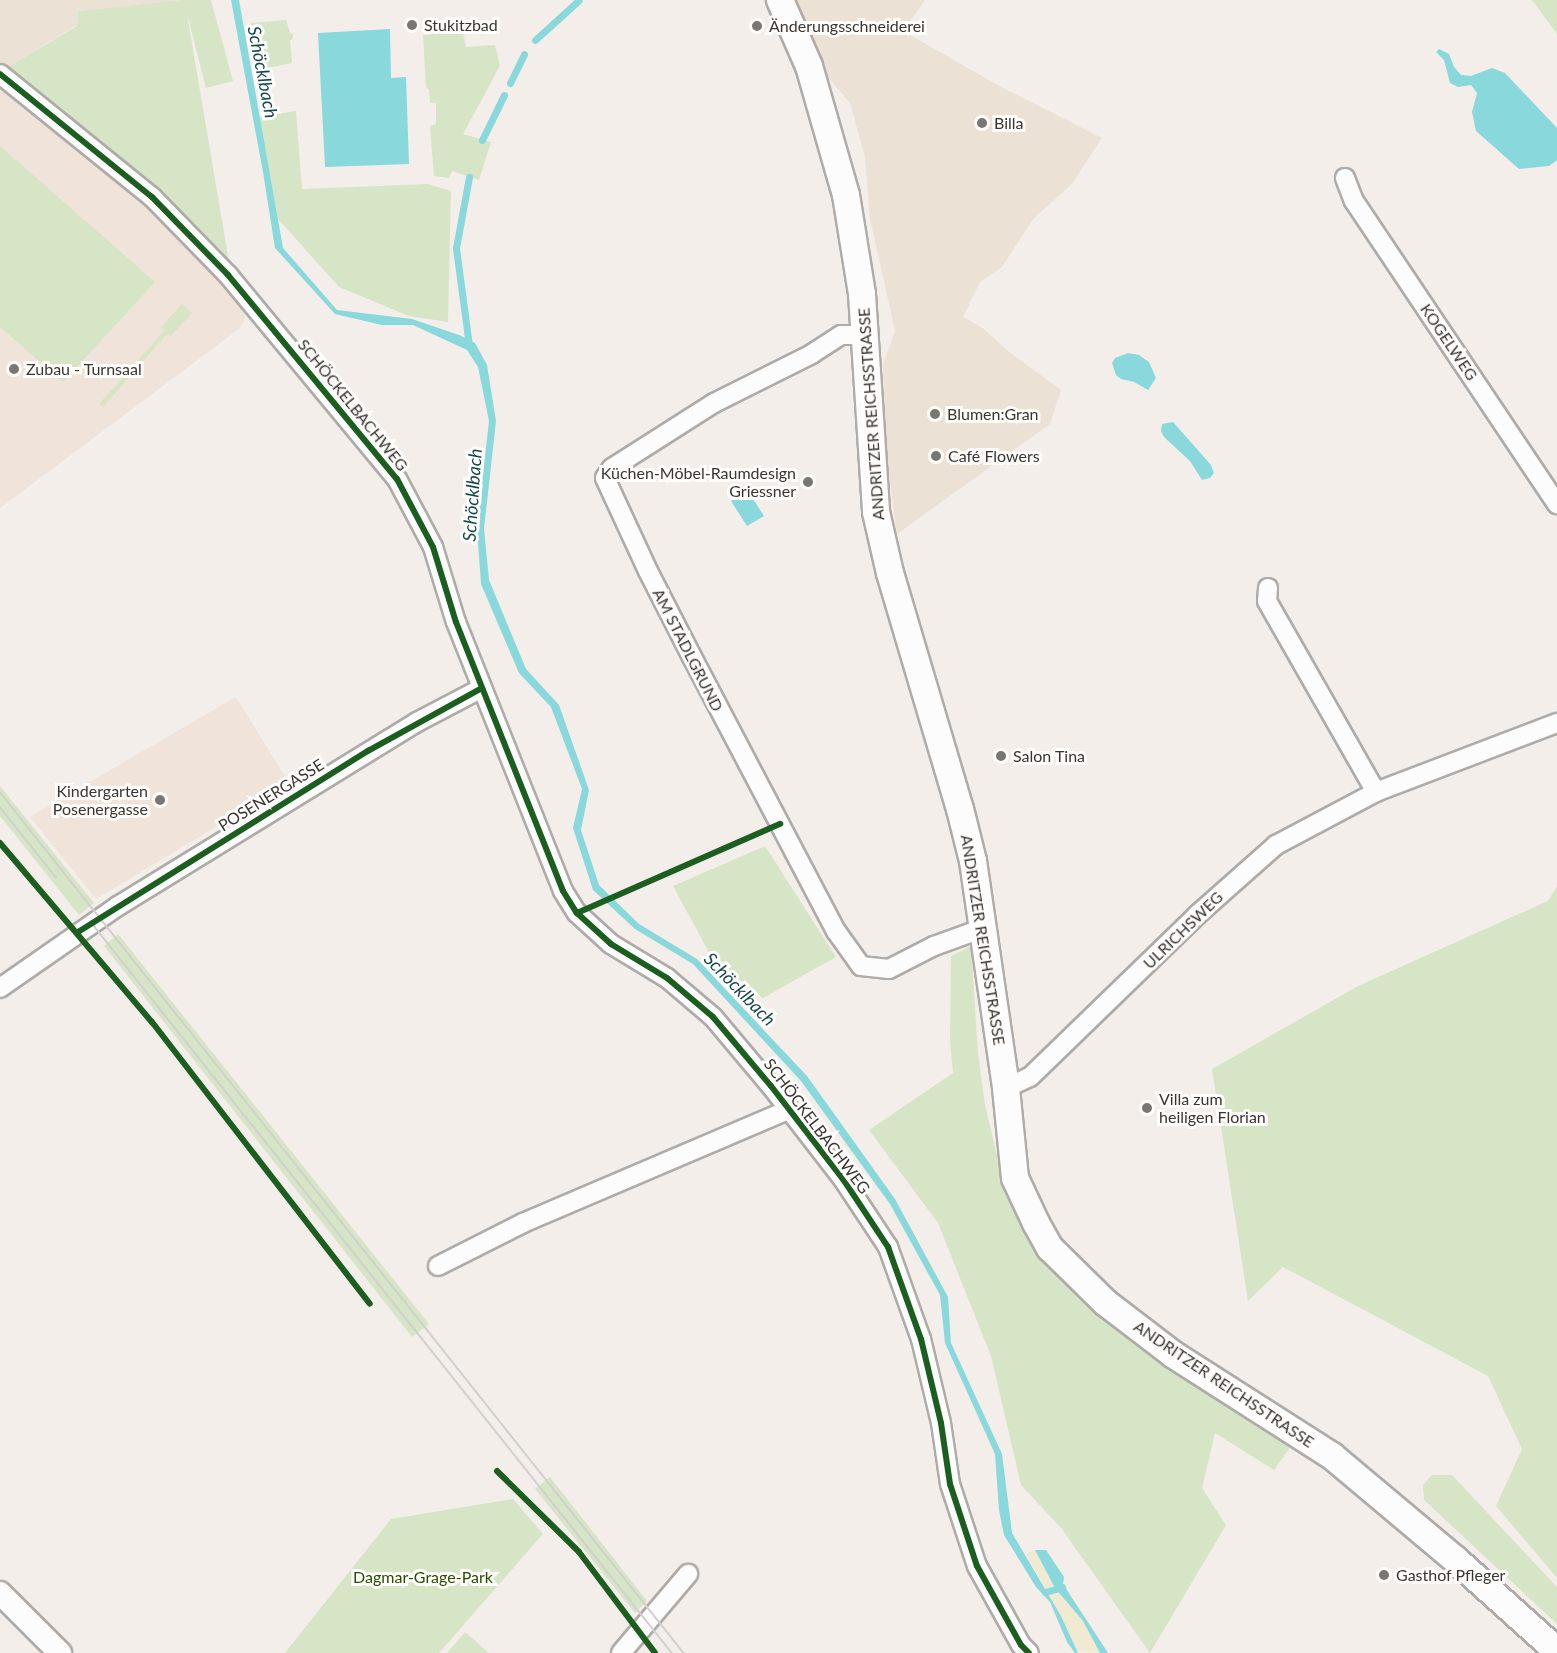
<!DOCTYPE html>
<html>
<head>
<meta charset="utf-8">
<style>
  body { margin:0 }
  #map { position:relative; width:1557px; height:1653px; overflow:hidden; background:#f3eee9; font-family:Lato,sans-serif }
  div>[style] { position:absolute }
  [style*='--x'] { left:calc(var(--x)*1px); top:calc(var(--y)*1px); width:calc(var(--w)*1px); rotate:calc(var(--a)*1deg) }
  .commercial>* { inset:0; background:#ece1d5 }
  .education>* { inset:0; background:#f0e3d9 }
  .green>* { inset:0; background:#d6e5c6 }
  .sand>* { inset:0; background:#f1ead3 }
  .water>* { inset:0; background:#88d8dc }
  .stream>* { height:7px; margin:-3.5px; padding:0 3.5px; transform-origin:3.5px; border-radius:3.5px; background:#88d8dc }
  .roads { filter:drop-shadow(2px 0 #afaba8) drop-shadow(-2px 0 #afaba8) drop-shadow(0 2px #afaba8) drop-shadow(0 -2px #afaba8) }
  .minor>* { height:18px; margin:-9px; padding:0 9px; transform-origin:9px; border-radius:9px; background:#fdfcfc }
  .tertiary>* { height:22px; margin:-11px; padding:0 11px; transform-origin:11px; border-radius:11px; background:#fdfcfc }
  .secondary>* { height:26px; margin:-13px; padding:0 13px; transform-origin:13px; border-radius:13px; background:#fdfcfc }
  .tram>* { height:1.5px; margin:-0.75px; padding:0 0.75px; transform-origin:0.75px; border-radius:0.75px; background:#d2d0cf }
  .cycleway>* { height:6px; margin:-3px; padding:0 3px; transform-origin:3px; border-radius:3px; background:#1b5e20 }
  .dots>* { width:16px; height:16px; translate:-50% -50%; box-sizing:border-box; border:3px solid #fffdfb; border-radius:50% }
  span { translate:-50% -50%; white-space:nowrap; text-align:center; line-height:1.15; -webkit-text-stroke:6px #fffdfb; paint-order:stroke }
  .poi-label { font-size:16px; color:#393632 }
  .left { translate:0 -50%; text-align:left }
  .right { translate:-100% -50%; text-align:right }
  .street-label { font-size:16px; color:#393632 }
  .park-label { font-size:16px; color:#294d00 }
  .water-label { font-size:18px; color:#15494c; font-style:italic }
</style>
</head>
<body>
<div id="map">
  <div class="commercial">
    <i style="clip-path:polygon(0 0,181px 0,78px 11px,77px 25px,6px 68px,0 64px)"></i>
    <i style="clip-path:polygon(762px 0,925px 0,903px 31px,1001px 87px,1102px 138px,1071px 185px,1033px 219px,1002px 267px,980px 282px,963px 317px,984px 329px,1009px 352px,1061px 390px,1050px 424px,897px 534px,886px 451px,883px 365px,895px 331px,870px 219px,865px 157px,850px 103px)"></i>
  </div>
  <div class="education">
    <i style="clip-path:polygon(0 85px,96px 160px,138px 198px,200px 260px,242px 308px,245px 318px,240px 328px,0 508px)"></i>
    <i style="clip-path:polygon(236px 697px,289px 783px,96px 899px,30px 817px)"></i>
  </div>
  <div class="green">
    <i style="clip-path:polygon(181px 0,211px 0,233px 81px,206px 88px,187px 14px,230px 268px,181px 213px,130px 166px,6px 68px,77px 26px,78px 11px)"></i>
    <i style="clip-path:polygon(1532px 0,1557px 0,1557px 34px)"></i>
    <i style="clip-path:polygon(286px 20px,290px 33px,293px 34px,293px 39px,290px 40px,292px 63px,258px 70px,251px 23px)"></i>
    <i style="clip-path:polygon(463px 32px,466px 47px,495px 45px,500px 66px,463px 134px,491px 142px,479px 180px,452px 171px,449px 178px,434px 176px,430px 126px,436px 124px,436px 103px,430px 103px,429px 89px,426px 88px,423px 35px)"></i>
    <i style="clip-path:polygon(296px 111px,302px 189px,427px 184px,451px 191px,448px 322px,409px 316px,339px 287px,278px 219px,259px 117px)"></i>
    <i style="clip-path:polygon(0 146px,155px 282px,63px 382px,0 327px)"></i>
    <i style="clip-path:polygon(182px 304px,192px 313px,171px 336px,167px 334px,103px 407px,99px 404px,164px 331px,161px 327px)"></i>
    <i style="clip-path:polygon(0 786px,94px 903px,79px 915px,0 816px)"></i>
    <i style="clip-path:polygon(765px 846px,836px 957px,763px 998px,712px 958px,673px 886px)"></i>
    <i style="clip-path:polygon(1557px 886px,1557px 1578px,1496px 1506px,1522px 1449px,1488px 1376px,1283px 1267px,1248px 1301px,1212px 1069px,1358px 986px,1548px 901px)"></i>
    <i style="clip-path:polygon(118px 934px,429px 1324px,412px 1337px,104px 946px)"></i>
    <i style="clip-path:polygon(971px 946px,978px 1053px,985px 1105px,1004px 1185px,1034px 1246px,1081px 1301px,1128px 1338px,1186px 1377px,1294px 1442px,1274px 1470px,1215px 1433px,1202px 1488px,1226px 1525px,1150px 1653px,1061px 1528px,1021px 1485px,991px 1356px,938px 1223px,869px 1130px,953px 1073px,950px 1041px,951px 956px)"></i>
    <i style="clip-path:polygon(1432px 1475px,1452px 1475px,1557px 1587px,1557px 1624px,1424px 1500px,1423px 1485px)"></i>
    <i style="clip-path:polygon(550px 1477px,647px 1601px,635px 1613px,535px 1489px)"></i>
    <i style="clip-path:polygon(513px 1499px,543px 1534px,439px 1653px,285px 1653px,391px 1519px)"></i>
    <i style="clip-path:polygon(465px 1632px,489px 1653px,447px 1653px)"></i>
  </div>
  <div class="sand">
    <i style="clip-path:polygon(1035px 1550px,1055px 1588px,1083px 1621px,1100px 1653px,1077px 1651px,1061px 1616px,1026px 1554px)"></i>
  </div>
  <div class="water">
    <i style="clip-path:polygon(231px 0,239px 0,283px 248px,337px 310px,412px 319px,459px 335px,475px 343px,487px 365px,496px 421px,484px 529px,489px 580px,526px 669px,559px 705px,589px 790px,581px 830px,599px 885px,639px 924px,697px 959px,807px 1076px,895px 1199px,948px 1297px,951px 1343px,1002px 1454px,1012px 1533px,1061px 1616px,1078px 1653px,1075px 1653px,1067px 1642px,1050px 1602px,1036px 1587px,1004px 1535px,999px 1510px,995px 1454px,945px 1343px,940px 1295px,890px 1204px,801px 1081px,693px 964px,635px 929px,593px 890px,573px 828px,582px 789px,551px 707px,519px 673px,481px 584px,477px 528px,489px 421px,478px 367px,467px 350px,413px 325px,382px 325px,335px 314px,275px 248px,263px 172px)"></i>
    <i style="clip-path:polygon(390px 29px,391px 78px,406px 77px,409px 164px,325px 167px,318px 33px)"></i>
    <i style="clip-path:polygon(1439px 49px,1449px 54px,1454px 67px,1461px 75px,1471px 76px,1492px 68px,1505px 73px,1557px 128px,1557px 160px,1549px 166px,1519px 169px,1476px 131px,1472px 112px,1477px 93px,1471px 85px,1458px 87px,1450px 83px,1444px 60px,1436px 52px)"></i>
    <i style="clip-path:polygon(1128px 353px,1139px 355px,1149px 362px,1156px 378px,1148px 390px,1134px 382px,1121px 379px,1116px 375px,1112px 363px,1115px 358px)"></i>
    <i style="clip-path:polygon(1173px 422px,1211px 465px,1214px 473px,1210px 478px,1202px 480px,1190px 461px,1164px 437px,1161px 431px,1162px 424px)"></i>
    <i style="clip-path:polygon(748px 491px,764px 516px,747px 526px,731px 501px)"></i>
    <i style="clip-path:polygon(1035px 1550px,1046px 1550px,1064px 1577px,1063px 1584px,1108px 1653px,1100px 1653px,1083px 1621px,1055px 1588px)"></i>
  </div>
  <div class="stream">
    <i style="--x:535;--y:40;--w:59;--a:-42.3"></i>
    <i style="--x:510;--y:83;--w:32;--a:-64"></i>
    <i style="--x:482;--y:140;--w:50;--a:-63.9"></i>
    <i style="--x:469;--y:177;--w:72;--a:100.4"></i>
    <i style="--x:456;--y:248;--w:99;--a:82.4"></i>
    <i style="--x:1045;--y:1592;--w:18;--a:-16"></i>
  </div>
  <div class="roads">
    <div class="minor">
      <i style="--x:0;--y:74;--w:196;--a:39"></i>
      <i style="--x:152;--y:197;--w:109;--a:45.7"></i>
      <i style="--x:228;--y:275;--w:265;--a:50.4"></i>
      <i style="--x:397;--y:479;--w:77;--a:62.1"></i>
      <i style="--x:433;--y:547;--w:78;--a:73"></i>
      <i style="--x:456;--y:622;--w:289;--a:68.3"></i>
      <i style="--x:563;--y:891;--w:26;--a:58"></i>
      <i style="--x:577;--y:913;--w:46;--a:42.4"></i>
      <i style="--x:611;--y:944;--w:66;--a:31.3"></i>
      <i style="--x:667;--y:978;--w:60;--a:40.3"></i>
      <i style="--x:713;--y:1017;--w:90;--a:50"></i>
      <i style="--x:771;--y:1086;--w:118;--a:52.3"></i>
      <i style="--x:843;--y:1179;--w:82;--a:56.5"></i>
      <i style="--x:888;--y:1247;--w:98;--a:70.3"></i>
      <i style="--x:921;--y:1339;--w:86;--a:76.6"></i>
      <i style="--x:941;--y:1423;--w:62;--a:81.6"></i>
      <i style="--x:950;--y:1484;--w:86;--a:71.8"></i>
      <i style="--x:977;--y:1566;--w:90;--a:60.9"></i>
      <i style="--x:1021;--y:1645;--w:11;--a:45"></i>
      <i style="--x:1345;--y:178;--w:25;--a:69"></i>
      <i style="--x:1354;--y:201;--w:365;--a:56.2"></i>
      <i style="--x:864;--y:335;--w:23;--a:180"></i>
      <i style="--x:841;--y:335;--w:35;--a:147"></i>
      <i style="--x:812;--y:354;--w:110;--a:153.4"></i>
      <i style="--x:714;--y:403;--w:121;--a:147.5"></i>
      <i style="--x:612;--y:468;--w:12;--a:125"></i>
      <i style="--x:605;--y:478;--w:102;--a:65.2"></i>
      <i style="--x:648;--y:571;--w:97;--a:62.9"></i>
      <i style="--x:692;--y:657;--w:310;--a:62.3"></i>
      <i style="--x:836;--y:931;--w:43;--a:54.5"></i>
      <i style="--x:861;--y:966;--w:28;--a:6"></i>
      <i style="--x:889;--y:969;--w:51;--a:-27.1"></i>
      <i style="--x:934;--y:946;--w:53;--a:-19.8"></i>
      <i style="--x:1268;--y:588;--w:13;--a:94"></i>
      <i style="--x:1267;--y:601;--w:220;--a:60.3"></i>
      <i style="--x:0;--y:988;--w:144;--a:-34.8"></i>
      <i style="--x:118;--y:906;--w:351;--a:-31.6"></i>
      <i style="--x:417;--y:722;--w:73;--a:-27.6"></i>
      <i style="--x:1006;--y:1088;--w:26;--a:-25"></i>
      <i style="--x:1030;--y:1077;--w:233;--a:-44.1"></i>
      <i style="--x:1197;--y:915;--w:106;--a:-41.5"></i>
      <i style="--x:1276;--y:845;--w:113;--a:-27.9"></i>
      <i style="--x:1376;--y:792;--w:194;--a:-20.9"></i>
      <i style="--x:438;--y:1266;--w:95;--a:-26.8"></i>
      <i style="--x:523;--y:1223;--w:288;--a:-23.1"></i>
      <i style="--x:621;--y:1653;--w:104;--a:-49.7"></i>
    </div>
    <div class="tertiary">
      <i style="--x:0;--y:1593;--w:85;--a:45"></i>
    </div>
    <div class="secondary">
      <i style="--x:780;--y:0;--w:72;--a:66.3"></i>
      <i style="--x:809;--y:66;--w:134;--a:74"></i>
      <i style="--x:846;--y:195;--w:100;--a:80.8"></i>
      <i style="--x:862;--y:294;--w:218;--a:86.3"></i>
      <i style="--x:876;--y:512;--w:63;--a:77.1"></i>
      <i style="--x:890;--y:573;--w:246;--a:73.5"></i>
      <i style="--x:960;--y:809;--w:54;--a:76"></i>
      <i style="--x:973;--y:861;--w:229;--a:81.7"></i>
      <i style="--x:1006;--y:1088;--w:90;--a:84.3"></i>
      <i style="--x:1015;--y:1178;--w:50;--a:65"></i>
      <i style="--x:1036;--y:1223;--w:29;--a:61"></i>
      <i style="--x:1050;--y:1248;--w:78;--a:44.5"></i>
      <i style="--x:1106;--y:1303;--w:86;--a:37.4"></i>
      <i style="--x:1174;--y:1355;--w:188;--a:32.6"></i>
      <i style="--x:1332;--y:1456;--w:162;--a:40"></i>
      <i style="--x:1456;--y:1560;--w:136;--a:42"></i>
    </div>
  </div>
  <div class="tram">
    <i style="--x:0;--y:792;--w:1100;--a:51.54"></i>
    <i style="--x:0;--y:807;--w:90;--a:51.3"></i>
    <i style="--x:91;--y:922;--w:934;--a:51.52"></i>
  </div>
  <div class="cycleway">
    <i style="--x:0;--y:74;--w:196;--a:39"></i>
    <i style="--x:152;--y:197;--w:109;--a:45.7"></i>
    <i style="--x:228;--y:275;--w:265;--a:50.4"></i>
    <i style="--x:397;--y:479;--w:77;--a:62.1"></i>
    <i style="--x:433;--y:547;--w:78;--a:73"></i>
    <i style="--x:456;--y:622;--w:289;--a:68.3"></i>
    <i style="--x:563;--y:891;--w:26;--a:58"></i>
    <i style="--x:577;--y:913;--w:46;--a:42.4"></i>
    <i style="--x:611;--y:944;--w:66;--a:31.3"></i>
    <i style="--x:667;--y:978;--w:60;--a:40.3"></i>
    <i style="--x:713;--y:1017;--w:90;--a:50"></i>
    <i style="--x:771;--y:1086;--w:118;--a:52.3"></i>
    <i style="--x:843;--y:1179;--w:82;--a:56.5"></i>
    <i style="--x:888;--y:1247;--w:98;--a:70.3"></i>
    <i style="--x:921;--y:1339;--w:86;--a:76.6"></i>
    <i style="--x:941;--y:1423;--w:62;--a:81.6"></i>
    <i style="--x:950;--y:1484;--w:86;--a:71.8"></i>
    <i style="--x:977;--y:1566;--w:90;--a:60.9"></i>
    <i style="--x:1021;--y:1645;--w:11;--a:45"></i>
    <i style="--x:0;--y:843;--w:235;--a:49.7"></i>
    <i style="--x:152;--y:1022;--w:356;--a:52.3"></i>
    <i style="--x:577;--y:913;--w:222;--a:-23.7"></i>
    <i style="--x:78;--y:932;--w:342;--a:-32"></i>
    <i style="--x:368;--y:751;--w:130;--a:-28.9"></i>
    <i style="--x:497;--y:1471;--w:115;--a:44.6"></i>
    <i style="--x:579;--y:1552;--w:126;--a:53"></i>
  </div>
  <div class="dots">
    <i style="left:412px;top:25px;background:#7a7672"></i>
    <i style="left:757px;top:26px;background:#7a7672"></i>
    <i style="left:982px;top:123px;background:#7a7672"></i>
    <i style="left:14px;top:369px;background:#7a7672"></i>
    <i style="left:935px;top:414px;background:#7a7672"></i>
    <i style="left:936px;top:456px;background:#7a7672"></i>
    <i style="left:808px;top:482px;background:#7a7672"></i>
    <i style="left:1001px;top:756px;background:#7a7672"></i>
    <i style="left:160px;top:800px;background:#7a7672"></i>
    <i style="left:1147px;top:1108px;background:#7a7672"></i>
    <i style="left:1384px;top:1575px;background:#7a7672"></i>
  </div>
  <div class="poi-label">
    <span class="left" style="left:424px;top:25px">Stukitzbad</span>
    <span class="left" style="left:769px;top:26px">Änderungsschneiderei</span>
    <span class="left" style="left:994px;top:123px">Billa</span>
    <span class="left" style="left:26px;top:369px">Zubau - Turnsaal</span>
    <span class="left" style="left:947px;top:414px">Blumen:Gran</span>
    <span class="left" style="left:948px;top:456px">Café Flowers</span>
    <span class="right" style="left:796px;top:482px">Küchen-Möbel-Raumdesign<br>Griessner</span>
    <span class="left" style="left:1013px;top:756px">Salon Tina</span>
    <span class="right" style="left:148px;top:800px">Kindergarten<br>Posenergasse</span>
    <span class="left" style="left:1159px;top:1108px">Villa zum<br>heiligen Florian</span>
    <span class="left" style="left:1396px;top:1575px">Gasthof Pfleger</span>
  </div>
  <div class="street-label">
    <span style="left:1449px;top:342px;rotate:56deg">KOGELWEG</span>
    <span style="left:353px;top:405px;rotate:51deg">SCHÖCKELBACHWEG</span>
    <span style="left:871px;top:414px;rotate:-94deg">ANDRITZER REICHSSTRASSE</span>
    <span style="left:688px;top:650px;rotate:63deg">AM STADLGRUND</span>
    <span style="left:271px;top:795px;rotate:-32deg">POSENERGASSE</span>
    <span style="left:1183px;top:930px;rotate:-44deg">ULRICHSWEG</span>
    <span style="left:983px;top:940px;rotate:81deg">ANDRITZER REICHSSTRASSE</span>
    <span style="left:817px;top:1126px;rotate:53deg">SCHÖCKELBACHWEG</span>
    <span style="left:1224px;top:1384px;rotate:34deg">ANDRITZER REICHSSTRASSE</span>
  </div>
  <div class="park-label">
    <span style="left:423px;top:1577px">Dagmar-Grage-Park</span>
  </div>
  <div class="water-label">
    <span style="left:263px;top:72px;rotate:79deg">Schöcklbach</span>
    <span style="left:472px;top:495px;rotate:-86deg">Schöcklbach</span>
    <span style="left:740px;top:989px;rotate:46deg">Schöcklbach</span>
  </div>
</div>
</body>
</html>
